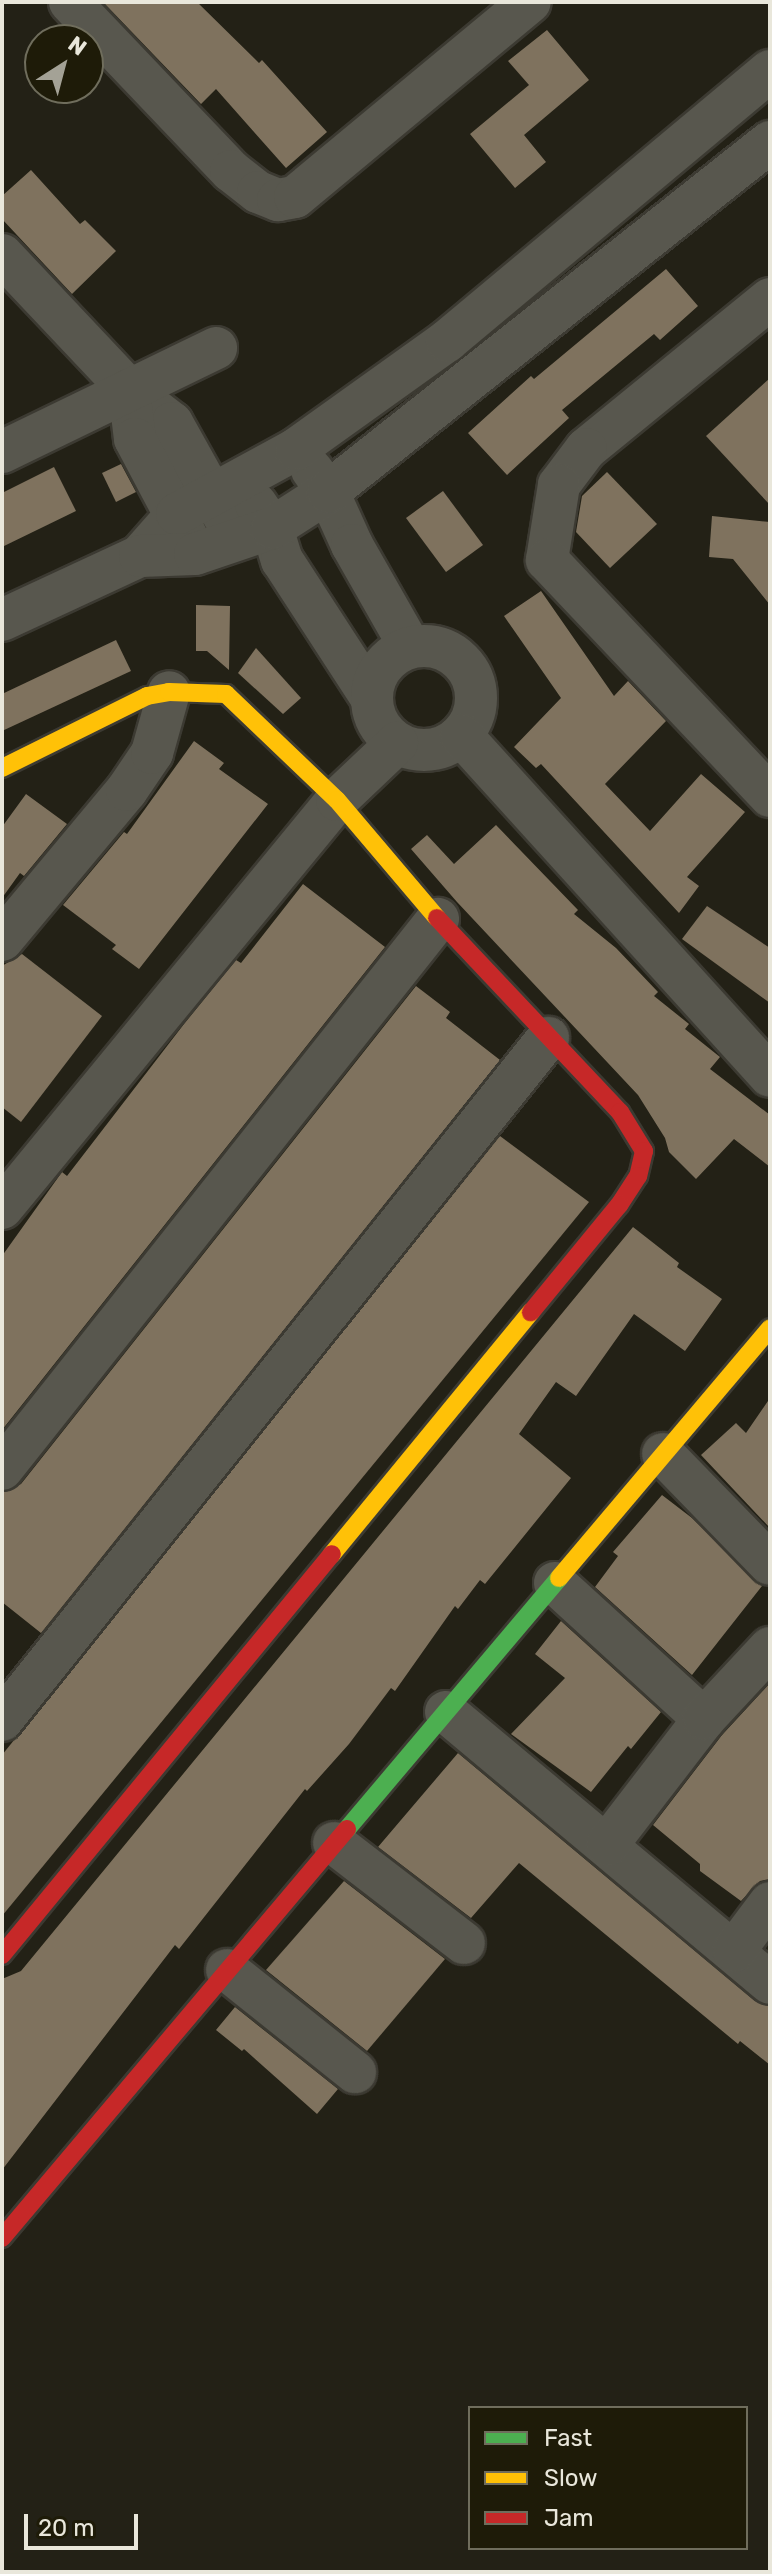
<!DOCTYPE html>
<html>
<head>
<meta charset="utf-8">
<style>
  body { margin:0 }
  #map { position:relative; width:772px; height:2574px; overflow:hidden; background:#232116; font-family:Rubik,sans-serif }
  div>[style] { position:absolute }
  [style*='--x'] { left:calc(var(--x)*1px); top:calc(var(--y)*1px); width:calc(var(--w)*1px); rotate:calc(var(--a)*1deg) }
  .building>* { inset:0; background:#7f725e }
  .roads { filter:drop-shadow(2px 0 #3c3a32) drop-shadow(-2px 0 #3c3a32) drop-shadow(0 2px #3c3a32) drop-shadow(0 -2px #3c3a32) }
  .street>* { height:42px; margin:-21px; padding:0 21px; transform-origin:21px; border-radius:21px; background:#58574e }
  .street>.ring { margin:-21px; padding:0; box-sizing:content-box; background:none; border:42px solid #58574e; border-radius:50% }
  .fast>* { height:18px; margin:-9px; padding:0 9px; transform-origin:9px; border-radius:9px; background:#4caf50 }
  .slow>* { height:18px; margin:-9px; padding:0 9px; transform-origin:9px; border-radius:9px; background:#ffc107 }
  .jam>* { height:18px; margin:-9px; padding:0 9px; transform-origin:9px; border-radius:9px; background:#c62828 }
  span { translate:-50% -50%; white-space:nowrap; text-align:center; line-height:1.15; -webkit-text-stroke:8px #1e1b08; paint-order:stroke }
  .frame { position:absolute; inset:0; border:4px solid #e9e7db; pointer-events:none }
  .legend { position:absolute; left:468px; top:2406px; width:280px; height:144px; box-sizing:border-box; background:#1e1b08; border:2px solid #6f6d5c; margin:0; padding:10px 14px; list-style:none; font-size:24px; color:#e9e7db }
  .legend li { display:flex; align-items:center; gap:16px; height:40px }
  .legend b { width:40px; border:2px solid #6f6d5c }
  .north { position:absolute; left:24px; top:24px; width:80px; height:80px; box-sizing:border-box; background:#1e1b08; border:2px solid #6f6d5c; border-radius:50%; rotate:36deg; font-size:22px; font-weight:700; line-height:32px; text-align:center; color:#e9e7db }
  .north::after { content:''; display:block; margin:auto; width:28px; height:36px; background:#a4a296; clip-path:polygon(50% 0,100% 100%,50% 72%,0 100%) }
  .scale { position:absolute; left:24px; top:2514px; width:114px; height:36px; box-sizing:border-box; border:4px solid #e9e7db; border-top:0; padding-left:10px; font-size:24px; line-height:28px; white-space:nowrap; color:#e9e7db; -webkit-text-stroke:6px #1e1b08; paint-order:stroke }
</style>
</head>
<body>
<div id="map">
  <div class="building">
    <i style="clip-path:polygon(103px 2px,197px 2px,259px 63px,262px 60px,327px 132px,286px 168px,216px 89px,201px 104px)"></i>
    <i style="clip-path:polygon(547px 30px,589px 80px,524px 135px,546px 162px,515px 188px,470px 134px,529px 85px,508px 61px)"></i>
    <i style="clip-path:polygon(31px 170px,80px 224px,85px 220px,116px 251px,72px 294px,2px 219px,2px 196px)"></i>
    <i style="clip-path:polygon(666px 269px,698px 306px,660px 340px,654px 334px,562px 410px,569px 418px,507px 475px,468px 433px,531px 376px,534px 379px)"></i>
    <i style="clip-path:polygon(770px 378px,770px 505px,706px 436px)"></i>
    <i style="clip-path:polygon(121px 464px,136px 492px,116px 502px,102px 473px)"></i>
    <i style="clip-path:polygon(54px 467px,76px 511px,2px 547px,2px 493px)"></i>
    <i style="clip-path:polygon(607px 472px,657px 524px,610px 568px,576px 532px,582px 496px)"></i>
    <i style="clip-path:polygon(443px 491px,483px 545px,446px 572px,406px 518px)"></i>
    <i style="clip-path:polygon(712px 516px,770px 522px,770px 605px,733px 559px,709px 557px)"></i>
    <i style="clip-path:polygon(541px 591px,614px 696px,628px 681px,666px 721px,605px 784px,650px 831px,701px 774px,745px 812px,687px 877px,699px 886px,679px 913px,541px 764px,536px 768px,514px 747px,561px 698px,504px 616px)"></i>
    <i style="clip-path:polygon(196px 605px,230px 606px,229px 670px,207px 651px,196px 651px)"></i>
    <i style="clip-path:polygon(116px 640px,131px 671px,2px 731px,2px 694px)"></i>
    <i style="clip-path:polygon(256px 648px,301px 698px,283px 714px,238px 673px)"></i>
    <i style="clip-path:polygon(194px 741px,224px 763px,219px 769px,268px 804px,139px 969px,112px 949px,116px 945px,63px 905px,124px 832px,127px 834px)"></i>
    <i style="clip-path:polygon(26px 794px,67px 824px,24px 876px,20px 873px,2px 898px,2px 827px)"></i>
    <i style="clip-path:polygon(496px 825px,578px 910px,574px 914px,616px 948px,658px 992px,654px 996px,689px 1024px,685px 1029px,720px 1057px,710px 1069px,770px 1115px,770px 1167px,734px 1139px,696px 1179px,669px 1152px,665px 1138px,638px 1095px,457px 902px,411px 849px,427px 835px,454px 864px)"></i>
    <i style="clip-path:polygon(303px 884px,385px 947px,2px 1430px,2px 1256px,62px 1172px,67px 1176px,184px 1024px,236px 960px,241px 963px)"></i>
    <i style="clip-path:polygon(707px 906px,770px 948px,770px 1003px,682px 939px)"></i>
    <i style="clip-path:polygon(22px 954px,102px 1016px,21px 1122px,2px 1107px,2px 966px)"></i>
    <i style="clip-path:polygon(416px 986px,450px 1012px,446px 1018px,500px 1060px,41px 1633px,2px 1602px,2px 1492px,21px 1484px)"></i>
    <i style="clip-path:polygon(500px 1136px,589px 1202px,2px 1916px,2px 1755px)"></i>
    <i style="clip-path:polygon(633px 1227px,679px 1263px,677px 1267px,722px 1299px,685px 1351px,634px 1314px,576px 1396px,556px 1382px,519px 1434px,571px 1478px,485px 1584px,480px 1580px,458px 1609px,455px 1606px,395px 1691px,391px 1688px,349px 1744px,307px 1791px,305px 1789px,179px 1949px,175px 1945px,2px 2170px,2px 1979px,21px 1971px)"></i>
    <i style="clip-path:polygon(770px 1398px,770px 1528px,701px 1455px,736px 1423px,746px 1433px)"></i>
    <i style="clip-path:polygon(662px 1495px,692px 1518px,762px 1586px,692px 1675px,595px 1587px,618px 1556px,613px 1552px)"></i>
    <i style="clip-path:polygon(561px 1621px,661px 1712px,631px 1749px,628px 1746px,591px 1792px,511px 1734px,565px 1678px,535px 1654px)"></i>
    <i style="clip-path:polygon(770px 1683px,770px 1879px,760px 1881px,741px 1901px,700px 1871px,700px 1864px,653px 1825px,722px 1735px)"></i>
    <i style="clip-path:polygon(458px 1753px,755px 2001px,770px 2006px,770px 2065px,740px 2041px,738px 2044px,519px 1863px,471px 1918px,378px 1847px)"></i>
    <i style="clip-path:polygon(344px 1881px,445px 1959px,367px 2051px,266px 1970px)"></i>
    <i style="clip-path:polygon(235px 2007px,338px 2089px,317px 2114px,244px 2049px,242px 2051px,216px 2030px)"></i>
  </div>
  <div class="roads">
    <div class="street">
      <i style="--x:70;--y:2;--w:233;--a:46.4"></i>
      <i style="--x:231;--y:171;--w:34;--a:38"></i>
      <i style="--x:258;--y:192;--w:22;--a:22"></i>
      <i style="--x:278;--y:200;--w:17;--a:-10"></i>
      <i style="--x:295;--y:197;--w:305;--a:-39.7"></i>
      <i style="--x:2;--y:255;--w:185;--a:46.7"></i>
      <i style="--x:129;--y:390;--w:54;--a:37.5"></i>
      <i style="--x:172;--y:423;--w:111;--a:60.9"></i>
      <i style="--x:770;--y:299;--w:237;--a:140.8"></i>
      <i style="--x:586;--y:449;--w:45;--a:126.9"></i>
      <i style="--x:559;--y:485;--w:76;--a:99.1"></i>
      <i style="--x:547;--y:560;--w:325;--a:46.6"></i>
      <i style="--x:129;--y:390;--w:49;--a:83"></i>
      <i style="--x:135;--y:439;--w:113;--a:62.1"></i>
      <i style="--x:2;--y:452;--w:238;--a:-25.9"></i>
      <i style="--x:312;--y:470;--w:27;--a:54"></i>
      <i style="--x:328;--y:492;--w:58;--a:65.6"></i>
      <i style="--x:352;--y:545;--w:117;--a:60.4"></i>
      <i style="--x:256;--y:504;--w:29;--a:56"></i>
      <i style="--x:272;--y:528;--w:34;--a:73"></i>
      <i style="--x:282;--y:560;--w:163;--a:57"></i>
      <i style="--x:140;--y:556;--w:56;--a:-48.6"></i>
      <i style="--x:177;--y:514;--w:136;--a:-28.6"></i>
      <i style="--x:296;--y:449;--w:186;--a:-35.6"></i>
      <i style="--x:447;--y:341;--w:421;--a:-39.9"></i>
      <i style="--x:2;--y:620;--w:152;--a:-24.9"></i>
      <i style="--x:140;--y:556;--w:55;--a:-2.1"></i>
      <i style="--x:195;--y:554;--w:81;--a:-18.7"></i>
      <i style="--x:272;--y:528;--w:67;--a:-32.7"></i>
      <i style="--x:328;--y:492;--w:564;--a:-38.37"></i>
      <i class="ring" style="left:372px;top:646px;width:62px;height:62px"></i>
      <i style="--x:461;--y:735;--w:460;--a:47.8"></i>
      <i style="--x:2;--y:940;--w:195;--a:-50.2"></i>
      <i style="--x:127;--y:790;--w:45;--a:-56"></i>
      <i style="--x:152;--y:753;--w:63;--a:-74.4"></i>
      <i style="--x:2;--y:1208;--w:528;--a:-50.61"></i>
      <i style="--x:337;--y:800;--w:83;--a:-43.5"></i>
      <i style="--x:663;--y:1454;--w:153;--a:45.8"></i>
      <i style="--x:2;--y:1469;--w:702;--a:-51.6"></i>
      <i style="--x:555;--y:1583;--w:202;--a:42.4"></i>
      <i style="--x:446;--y:1712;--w:422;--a:39.9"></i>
      <i style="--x:2;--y:1720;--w:874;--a:-51.32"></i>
      <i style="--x:334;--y:1843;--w:164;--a:37.6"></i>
      <i style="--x:607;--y:1845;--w:159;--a:-52.4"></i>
      <i style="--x:704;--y:1719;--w:97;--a:-47.1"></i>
      <i style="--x:734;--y:1951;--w:60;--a:-53.1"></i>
      <i style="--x:227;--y:1970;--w:164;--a:38.6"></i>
    </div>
    <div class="fast">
      <i style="--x:347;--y:1829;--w:329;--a:-49.8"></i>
    </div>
    <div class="slow">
      <i style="--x:2;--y:768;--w:162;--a:-26.4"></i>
      <i style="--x:147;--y:696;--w:22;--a:-10"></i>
      <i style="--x:169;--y:692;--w:57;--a:2"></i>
      <i style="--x:226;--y:694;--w:153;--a:43.7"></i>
      <i style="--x:337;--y:800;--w:155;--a:49.7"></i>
      <i style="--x:332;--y:1554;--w:313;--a:-50.6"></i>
      <i style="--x:559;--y:1578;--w:327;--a:-49.8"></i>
    </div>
    <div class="jam">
      <i style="--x:437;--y:918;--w:267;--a:46.7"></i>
      <i style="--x:620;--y:1112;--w:46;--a:58.4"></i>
      <i style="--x:644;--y:1151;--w:26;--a:103"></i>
      <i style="--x:638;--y:1176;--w:35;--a:123"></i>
      <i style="--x:619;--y:1205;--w:139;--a:129.4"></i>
      <i style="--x:2;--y:1955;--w:519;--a:-50.55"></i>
      <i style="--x:2;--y:2238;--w:535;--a:-49.85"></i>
    </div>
  </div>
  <div class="frame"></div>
  <ul class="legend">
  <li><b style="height:10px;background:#4caf50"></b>Fast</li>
  <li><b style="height:10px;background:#ffc107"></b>Slow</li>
  <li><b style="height:10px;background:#c62828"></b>Jam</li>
  </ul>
  <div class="north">N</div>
  <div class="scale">20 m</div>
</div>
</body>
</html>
